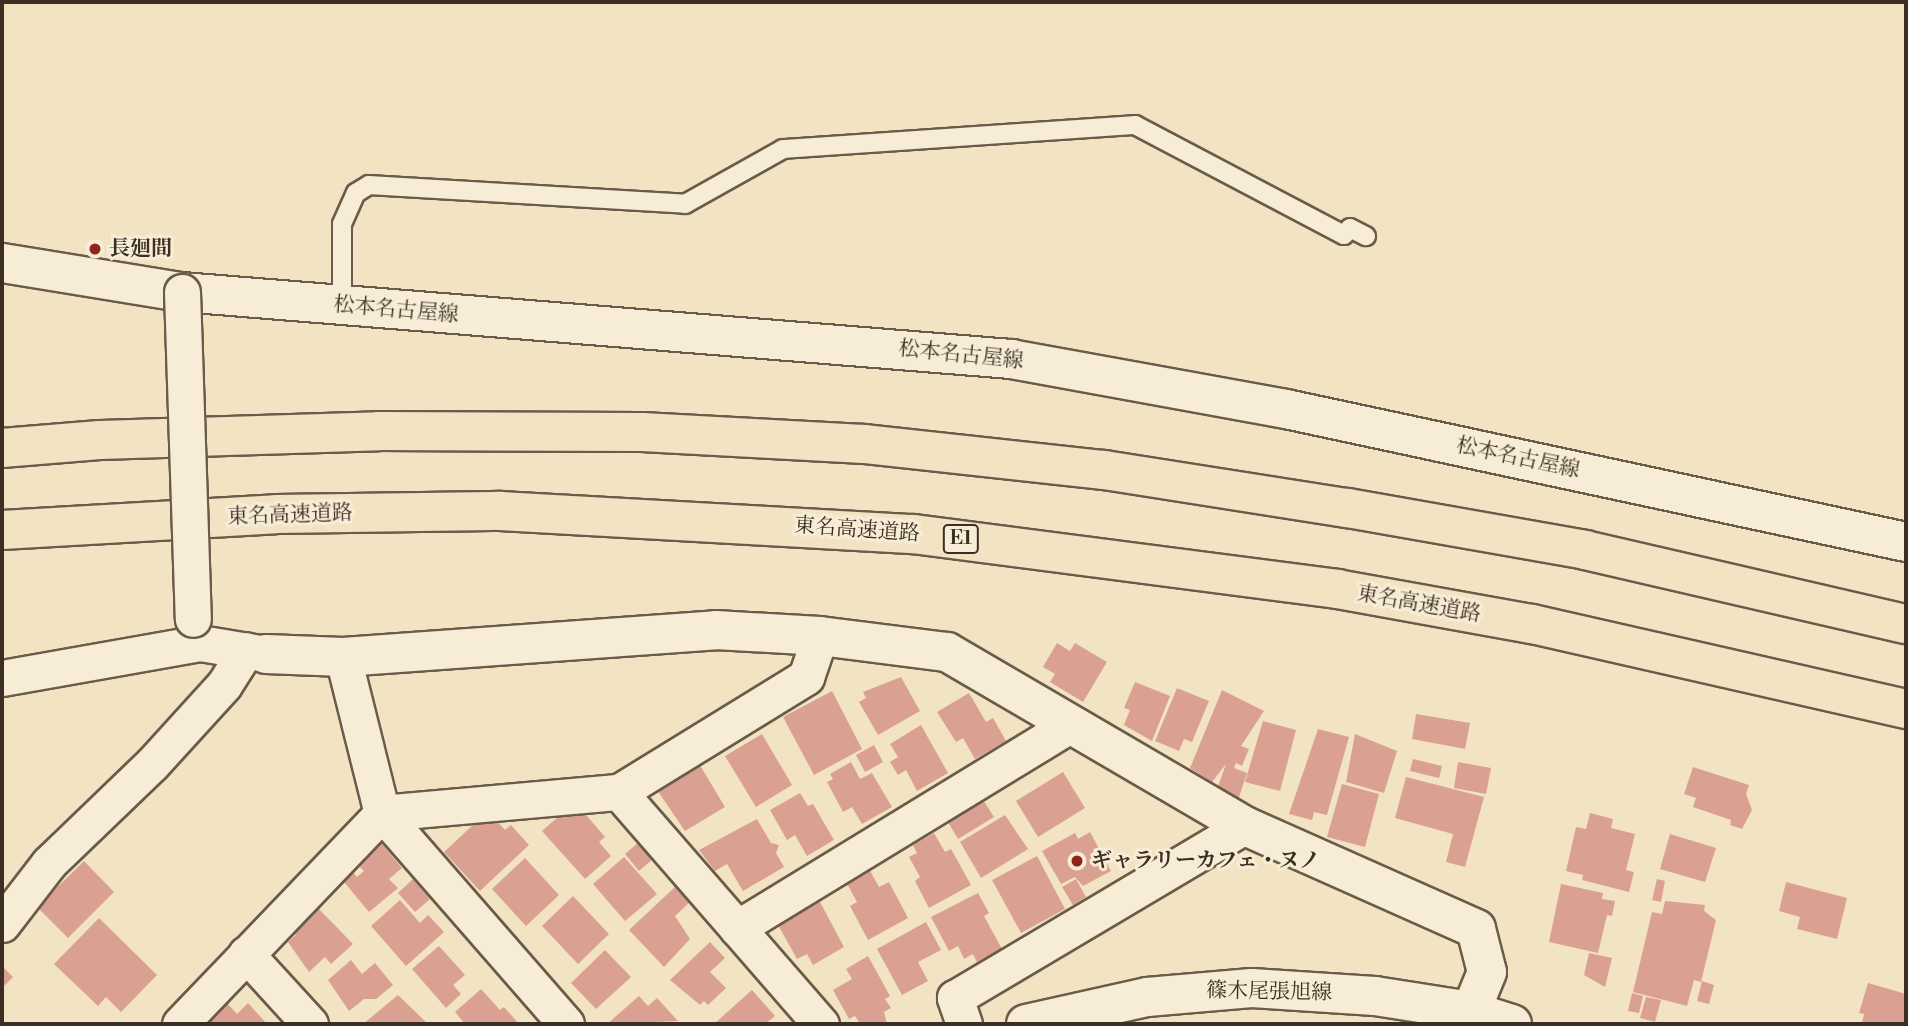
<!DOCTYPE html>
<html>
<head>
<meta charset="utf-8">
<style>
  body { margin:0 }
  #map { position:relative; width:1908px; height:1026px; overflow:hidden; background:#f2e3c2; font-family:"Libre Bodoni","Noto Serif JP",serif }
  div>[style] { position:absolute }
  [style*='--x'] { left:calc(var(--x)*1px); top:calc(var(--y)*1px); width:calc(var(--w)*1px); rotate:calc(var(--a)*1deg) }
  .building>* { inset:0; background:#daa193 }
  .roads { filter:drop-shadow(2px 0 #6a5b4a) drop-shadow(-2px 0 #6a5b4a) drop-shadow(0 2px #6a5b4a) drop-shadow(0 -2px #6a5b4a) }
  .service>* { height:18px; margin:-9px; padding:0 9px; transform-origin:9px; border-radius:9px; background:#f7edd7 }
  .minor>* { height:35px; margin:-17.5px; padding:0 17.5px; transform-origin:17.5px; border-radius:17.5px; background:#f7edd7 }
  .tertiary>* { height:38px; margin:-19px; padding:0 19px; transform-origin:19px; border-radius:19px; background:#f7edd7 }
  .secondary>* { height:38px; margin:-19px; padding:0 19px; transform-origin:19px; border-radius:19px; background:#f7edd7 }
  .motorway>* { height:38px; margin:-19px; padding:0 19px; transform-origin:19px; border-radius:19px; background:#f2e3c2 }
  .bridges { filter:drop-shadow(2px 0 #6a5b4a) drop-shadow(-2px 0 #6a5b4a) drop-shadow(0 2px #6a5b4a) drop-shadow(0 -2px #6a5b4a) }
  .minor-bridge>* { height:35px; margin:-17.5px; padding:0 17.5px; transform-origin:17.5px; border-radius:17.5px; background:#f7edd7 }
  .dots>* { width:19px; height:19px; translate:-50% -50%; box-sizing:border-box; border:4px solid #f7edd7; border-radius:50% }
  span { translate:-50% -50%; white-space:nowrap; text-align:center; line-height:1.15; -webkit-text-stroke:6px #f7edd7; paint-order:stroke }
  .shield-label span { padding:2px 5px; background:#f7edd7; border:2px solid; border-radius:5px; -webkit-text-stroke-width:0 }
  .shield-label { font-size:19px; color:#3c2e22; font-weight:700 }
  .poi-label { font-size:21px; color:#3c2e22; font-weight:700 }
  .left { translate:0 -50%; text-align:left }
  .street-label { font-size:21px; color:#3c2e22 }
  .frame { position:absolute; inset:0; border:4px solid #3c2e22; pointer-events:none }
</style>
</head>
<body>
<div id="map">
  <div class="building">
    <i style="clip-path:polygon(1057px 643px,1070px 651px,1075px 643px,1107px 662px,1083px 702px,1050px 682px,1055px 674px,1043px 667px)"></i>
    <i style="clip-path:polygon(901px 677px,920px 711px,878px 735px,859px 702px,866px 698px,863px 692px)"></i>
    <i style="clip-path:polygon(1135px 682px,1170px 696px,1152px 741px,1124px 725px,1130px 710px,1124px 708px)"></i>
    <i style="clip-path:polygon(1177px 688px,1209px 701px,1192px 742px,1184px 739px,1179px 751px,1155px 741px)"></i>
    <i style="clip-path:polygon(1222px 690px,1264px 711px,1241px 746px,1249px 749px,1242px 766px,1236px 763px,1234px 768px,1247px 773px,1238px 800px,1216px 792px,1226px 764px,1212px 782px,1190px 768px)"></i>
    <i style="clip-path:polygon(832px 691px,862px 749px,814px 775px,783px 717px)"></i>
    <i style="clip-path:polygon(969px 693px,986px 722px,993px 718px,1006px 741px,975px 759px,963px 738px,956px 742px,937px 712px)"></i>
    <i style="clip-path:polygon(1416px 714px,1470px 723px,1465px 749px,1412px 739px)"></i>
    <i style="clip-path:polygon(1263px 721px,1296px 730px,1280px 791px,1245px 782px)"></i>
    <i style="clip-path:polygon(921px 725px,948px 773px,917px 791px,906px 770px,898px 775px,890px 762px,898px 757px,890px 744px)"></i>
    <i style="clip-path:polygon(1318px 729px,1349px 737px,1327px 815px,1314px 812px,1312px 820px,1289px 814px)"></i>
    <i style="clip-path:polygon(762px 734px,792px 785px,756px 807px,725px 756px)"></i>
    <i style="clip-path:polygon(1355px 734px,1397px 751px,1384px 793px,1346px 782px)"></i>
    <i style="clip-path:polygon(874px 745px,883px 762px,865px 772px,856px 755px)"></i>
    <i style="clip-path:polygon(1413px 759px,1442px 766px,1439px 778px,1410px 771px)"></i>
    <i style="clip-path:polygon(698px 762px,725px 807px,685px 831px,655px 787px)"></i>
    <i style="clip-path:polygon(851px 762px,860px 779px,872px 773px,892px 807px,862px 824px,852px 807px,843px 812px,827px 782px,833px 779px,830px 774px)"></i>
    <i style="clip-path:polygon(1458px 762px,1491px 768px,1486px 794px,1454px 788px)"></i>
    <i style="clip-path:polygon(1693px 767px,1749px 785px,1746px 794px,1752px 810px,1742px 829px,1730px 825px,1731px 820px,1693px 807px,1696px 798px,1684px 794px)"></i>
    <i style="clip-path:polygon(1063px 772px,1085px 808px,1038px 837px,1016px 801px)"></i>
    <i style="clip-path:polygon(1406px 777px,1484px 797px,1465px 867px,1446px 862px,1453px 834px,1395px 818px)"></i>
    <i style="clip-path:polygon(1342px 784px,1379px 794px,1365px 847px,1327px 837px)"></i>
    <i style="clip-path:polygon(800px 793px,808px 806px,813px 804px,834px 840px,807px 856px,795px 835px,787px 840px,770px 810px)"></i>
    <i style="clip-path:polygon(980px 795px,994px 817px,958px 839px,945px 817px)"></i>
    <i style="clip-path:polygon(581px 809px,605px 837px,599px 842px,611px 856px,585px 879px,542px 831px,566px 810px,572px 817px)"></i>
    <i style="clip-path:polygon(488px 811px,505px 830px,511px 825px,529px 845px,480px 891px,444px 852px)"></i>
    <i style="clip-path:polygon(1590px 813px,1613px 819px,1611px 828px,1635px 834px,1626px 870px,1634px 872px,1629px 892px,1582px 880px,1583px 875px,1566px 871px,1576px 827px,1586px 829px)"></i>
    <i style="clip-path:polygon(1005px 815px,1028px 849px,981px 878px,960px 842px)"></i>
    <i style="clip-path:polygon(757px 819px,771px 843px,779px 845px,776px 853px,784px 867px,743px 891px,727px 864px,715px 871px,699px 850px)"></i>
    <i style="clip-path:polygon(1090px 832px,1111px 871px,1083px 886px,1075px 877px,1061px 884px,1042px 851px,1075px 833px,1078px 839px)"></i>
    <i style="clip-path:polygon(934px 833px,945px 852px,951px 849px,971px 885px,929px 908px,915px 881px,920px 877px,909px 857px,917px 853px,913px 845px)"></i>
    <i style="clip-path:polygon(1670px 834px,1716px 848px,1705px 882px,1660px 869px)"></i>
    <i style="clip-path:polygon(639px 842px,654px 858px,639px 871px,625px 854px)"></i>
    <i style="clip-path:polygon(381px 843px,402px 868px,389px 879px,398px 888px,369px 912px,339px 876px,349px 867px,357px 877px,364px 871px,357px 864px)"></i>
    <i style="clip-path:polygon(1037px 856px,1065px 909px,1021px 933px,992px 880px)"></i>
    <i style="clip-path:polygon(624px 857px,657px 894px,625px 921px,593px 884px)"></i>
    <i style="clip-path:polygon(525px 858px,559px 895px,526px 926px,492px 889px)"></i>
    <i style="clip-path:polygon(84px 861px,114px 892px,68px 938px,37px 907px)"></i>
    <i style="clip-path:polygon(869px 869px,879px 887px,889px 882px,908px 918px,868px 940px,850px 906px,857px 902px,846px 882px)"></i>
    <i style="clip-path:polygon(413px 879px,430px 899px,415px 912px,398px 893px)"></i>
    <i style="clip-path:polygon(1076px 879px,1086px 897px,1073px 905px,1062px 887px)"></i>
    <i style="clip-path:polygon(1657px 879px,1665px 881px,1661px 902px,1652px 900px)"></i>
    <i style="clip-path:polygon(1786px 882px,1847px 898px,1837px 939px,1797px 929px,1800px 917px,1779px 911px)"></i>
    <i style="clip-path:polygon(1561px 884px,1603px 893px,1602px 899px,1615px 901px,1612px 916px,1607px 915px,1598px 953px,1549px 942px)"></i>
    <i style="clip-path:polygon(676px 886px,690px 902px,675px 916px,690px 939px,664px 967px,629px 930px)"></i>
    <i style="clip-path:polygon(978px 893px,989px 913px,984px 916px,1002px 949px,977px 962px,973px 954px,964px 959px,958px 946px,949px 951px,931px 917px)"></i>
    <i style="clip-path:polygon(573px 896px,609px 934px,578px 964px,542px 926px)"></i>
    <i style="clip-path:polygon(400px 900px,420px 923px,428px 915px,444px 932px,406px 966px,371px 926px)"></i>
    <i style="clip-path:polygon(1665px 901px,1705px 905px,1704px 911px,1716px 920px,1701px 982px,1694px 980px,1687px 1006px,1633px 992px,1652px 912px,1662px 914px)"></i>
    <i style="clip-path:polygon(820px 902px,844px 947px,813px 965px,807px 954px,797px 959px,778px 925px)"></i>
    <i style="clip-path:polygon(316px 906px,353px 944px,331px 964px,325px 957px,309px 972px,288px 942px,296px 935px,291px 929px)"></i>
    <i style="clip-path:polygon(99px 918px,157px 975px,121px 1012px,106px 997px,98px 1006px,54px 964px)"></i>
    <i style="clip-path:polygon(926px 922px,941px 950px,918px 962px,928px 981px,902px 995px,877px 949px)"></i>
    <i style="clip-path:polygon(710px 942px,725px 958px,710px 972px,726px 988px,708px 1005px,704px 1001px,700px 1005px,670px 980px)"></i>
    <i style="clip-path:polygon(439px 946px,465px 975px,453px 985px,461px 994px,446px 1008px,412px 969px)"></i>
    <i style="clip-path:polygon(605px 950px,631px 977px,596px 1009px,571px 983px)"></i>
    <i style="clip-path:polygon(1589px 953px,1612px 958px,1605px 987px,1584px 975px)"></i>
    <i style="clip-path:polygon(868px 956px,890px 996px,885px 999px,891px 1008px,884px 1012px,887px 1024px,860px 1024px,855px 1016px,849px 1019px,833px 990px,852px 979px,846px 969px)"></i>
    <i style="clip-path:polygon(351px 960px,362px 974px,375px 963px,393px 985px,376px 999px,364px 999px,349px 1011px,328px 980px)"></i>
    <i style="clip-path:polygon(2px 966px,13px 977px,2px 988px)"></i>
    <i style="clip-path:polygon(1702px 981px,1714px 985px,1709px 1004px,1697px 1001px)"></i>
    <i style="clip-path:polygon(1868px 983px,1906px 994px,1906px 1024px,1862px 1023px,1864px 1014px,1859px 1013px)"></i>
    <i style="clip-path:polygon(481px 989px,500px 1010px,504px 1007px,519px 1024px,465px 1024px,455px 1012px)"></i>
    <i style="clip-path:polygon(752px 990px,775px 1016px,765px 1024px,714px 1024px)"></i>
    <i style="clip-path:polygon(1632px 993px,1643px 996px,1639px 1013px,1628px 1011px)"></i>
    <i style="clip-path:polygon(398px 995px,428px 1024px,363px 1024px)"></i>
    <i style="clip-path:polygon(639px 996px,648px 1006px,657px 998px,678px 1021px,607px 1024px)"></i>
    <i style="clip-path:polygon(1646px 997px,1661px 1000px,1655px 1022px,1640px 1018px)"></i>
    <i style="clip-path:polygon(226px 1002px,237px 1014px,248px 1003px,267px 1024px,204px 1024px)"></i>
  </div>
  <div class="roads">
    <div class="service">
      <i style="--x:342;--y:305;--w:81;--a:-90"></i>
      <i style="--x:342;--y:224;--w:34;--a:-66"></i>
      <i style="--x:356;--y:193;--w:15;--a:-32"></i>
      <i style="--x:369;--y:185;--w:317;--a:3.4"></i>
      <i style="--x:685;--y:204;--w:112;--a:-29.3"></i>
      <i style="--x:783;--y:149;--w:353;--a:-3.9"></i>
      <i style="--x:1135;--y:125;--w:236;--a:27.8"></i>
      <i style="--x:1344;--y:235;--w:9;--a:-49"></i>
      <i style="--x:1350;--y:228;--w:18;--a:27"></i>
    </div>
    <div class="minor">
      <i style="--x:343;--y:657;--w:161;--a:76"></i>
      <i style="--x:382;--y:813;--w:280;--a:48.9"></i>
      <i style="--x:2;--y:678;--w:201;--a:-10"></i>
      <i style="--x:200;--y:643;--w:67;--a:9.5"></i>
      <i style="--x:619;--y:792;--w:308;--a:49"></i>
      <i style="--x:2;--y:924;--w:77;--a:-52.4"></i>
      <i style="--x:49;--y:863;--w:143;--a:-43.9"></i>
      <i style="--x:152;--y:764;--w:107;--a:-47.7"></i>
      <i style="--x:224;--y:685;--w:41;--a:-57.8"></i>
      <i style="--x:737;--y:928;--w:389;--a:-31.4"></i>
      <i style="--x:246;--y:954;--w:95;--a:47.6"></i>
      <i style="--x:180;--y:1024;--w:292;--a:-46.2"></i>
      <i style="--x:382;--y:813;--w:238;--a:-5.1"></i>
      <i style="--x:619;--y:792;--w:220;--a:-31.6"></i>
      <i style="--x:806;--y:677;--w:43;--a:-71.1"></i>
      <i style="--x:964;--y:1024;--w:28;--a:-109"></i>
      <i style="--x:955;--y:998;--w:337;--a:-30.7"></i>
    </div>
    <div class="tertiary">
      <i style="--x:266;--y:654;--w:77;--a:2.2"></i>
      <i style="--x:343;--y:657;--w:374;--a:-4.1"></i>
      <i style="--x:716;--y:630;--w:104;--a:3.3"></i>
      <i style="--x:820;--y:636;--w:128;--a:7.2"></i>
      <i style="--x:947;--y:652;--w:345;--a:30.3"></i>
      <i style="--x:1245;--y:826;--w:253;--a:24"></i>
      <i style="--x:1476;--y:929;--w:44;--a:75.7"></i>
      <i style="--x:1487;--y:972;--w:42;--a:112.3"></i>
    </div>
    <div class="secondary">
      <i style="--x:2;--y:263;--w:182;--a:9.2"></i>
      <i style="--x:182;--y:292;--w:832;--a:4.62"></i>
      <i style="--x:1011;--y:359;--w:280;--a:10.3"></i>
      <i style="--x:1286;--y:409;--w:634;--a:12.11"></i>
      <i style="--x:1026;--y:1024;--w:124;--a:-12.6"></i>
      <i style="--x:1147;--y:997;--w:105;--a:-4.9"></i>
      <i style="--x:1252;--y:988;--w:123;--a:3.7"></i>
      <i style="--x:1375;--y:996;--w:97;--a:8.9"></i>
      <i style="--x:1471;--y:1011;--w:43;--a:17.6"></i>
    </div>
    <div class="motorway">
      <i style="--x:2;--y:448;--w:98;--a:-4.7"></i>
      <i style="--x:100;--y:440;--w:279;--a:-1.8"></i>
      <i style="--x:379;--y:431;--w:263;--a:0.2"></i>
      <i style="--x:642;--y:432;--w:222;--a:3.1"></i>
      <i style="--x:864;--y:444;--w:241;--a:6.2"></i>
      <i style="--x:1104;--y:470;--w:247;--a:8.9"></i>
      <i style="--x:1348;--y:508;--w:241;--a:10"></i>
      <i style="--x:1585;--y:550;--w:329;--a:13"></i>
      <i style="--x:2;--y:530;--w:274;--a:-3.3"></i>
      <i style="--x:276;--y:514;--w:224;--a:-0.8"></i>
      <i style="--x:500;--y:511;--w:415;--a:3.2"></i>
      <i style="--x:914;--y:534;--w:427;--a:7.4"></i>
      <i style="--x:1337;--y:589;--w:198;--a:10.2"></i>
      <i style="--x:1532;--y:624;--w:384;--a:12.8"></i>
    </div>
  </div>
  <div class="bridges">
    <div class="minor-bridge">
      <i style="--x:182;--y:292;--w:327;--a:88.1"></i>
    </div>
  </div>
  <div class="dots">
    <i style="left:95px;top:249px;background:#8f2418"></i>
    <i style="left:1077px;top:861px;background:#8f2418"></i>
  </div>
  <div class="shield-label">
    <span style="left:961px;top:539px">E1</span>
  </div>
  <div class="poi-label">
    <span class="left" style="left:109px;top:249px">長廻間</span>
    <span class="left" style="left:1091px;top:861px">ギャラリーカフェ・ヌノ</span>
  </div>
  <div class="street-label">
    <span style="left:396px;top:310px;rotate:5deg">松本名古屋線</span>
    <span style="left:961px;top:355px;rotate:6deg">松本名古屋線</span>
    <span style="left:1518px;top:458px;rotate:12deg">松本名古屋線</span>
    <span style="left:290px;top:515px;rotate:-2deg">東名高速道路</span>
    <span style="left:857px;top:530px;rotate:4deg">東名高速道路</span>
    <span style="left:1419px;top:604px;rotate:10deg">東名高速道路</span>
    <span style="left:1269px;top:992px;rotate:1deg">篠木尾張旭線</span>
  </div>
  <div class="frame"></div>
</div>
</body>
</html>
